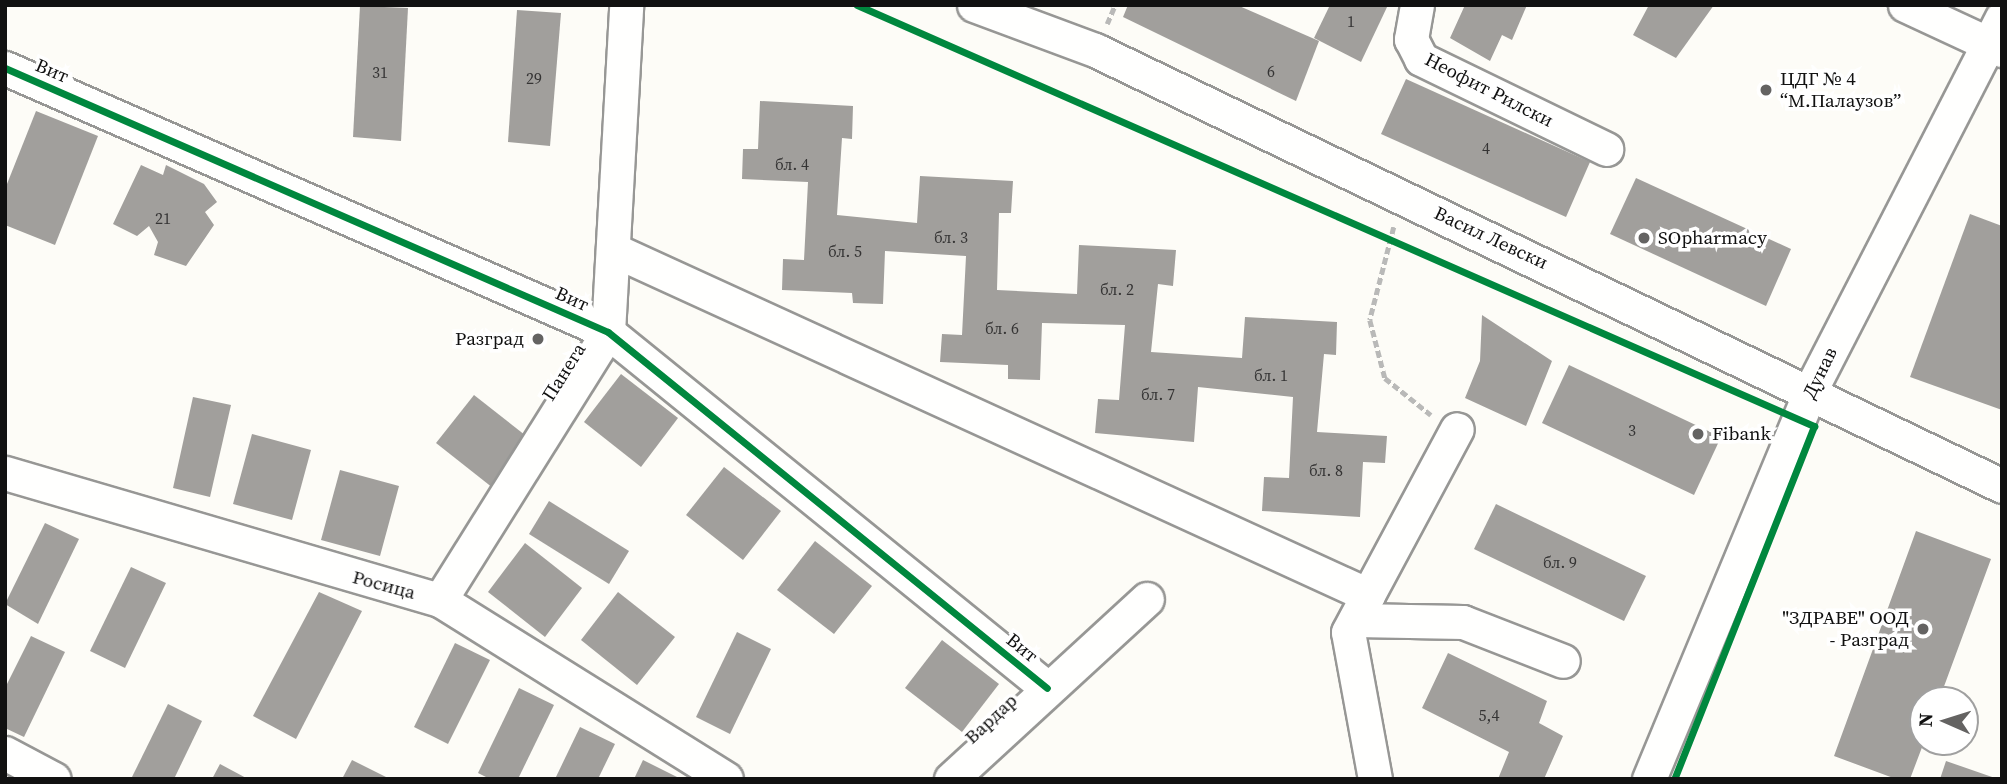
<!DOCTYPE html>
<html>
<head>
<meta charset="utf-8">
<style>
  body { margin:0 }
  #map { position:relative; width:2007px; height:784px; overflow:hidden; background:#fdfcf7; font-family:"Source Serif 4",serif }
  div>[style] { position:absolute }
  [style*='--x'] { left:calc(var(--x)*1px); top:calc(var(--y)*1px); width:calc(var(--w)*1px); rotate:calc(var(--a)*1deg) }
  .building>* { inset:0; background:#a19f9c }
  .path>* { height:4.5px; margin-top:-2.25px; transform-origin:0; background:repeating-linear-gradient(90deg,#b9b9b8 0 7px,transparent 0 10.5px) }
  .roads { filter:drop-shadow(2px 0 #979795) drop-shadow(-2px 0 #979795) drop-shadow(0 2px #979795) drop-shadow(0 -2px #979795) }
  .minor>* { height:33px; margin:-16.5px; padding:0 16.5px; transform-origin:16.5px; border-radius:16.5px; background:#fffffe }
  .cycleway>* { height:7px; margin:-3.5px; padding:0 3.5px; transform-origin:3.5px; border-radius:3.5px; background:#00873e }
  .dots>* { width:19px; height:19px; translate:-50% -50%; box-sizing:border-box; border:4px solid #fff; border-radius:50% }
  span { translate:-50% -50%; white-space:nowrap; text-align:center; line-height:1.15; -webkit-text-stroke:7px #fff; paint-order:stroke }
  .number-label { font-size:16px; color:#353434 }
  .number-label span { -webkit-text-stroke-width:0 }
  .street-label { font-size:19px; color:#111 }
  .poi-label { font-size:19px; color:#111 }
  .left { translate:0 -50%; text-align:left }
  .right { translate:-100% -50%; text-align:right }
  .frame { position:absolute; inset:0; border:7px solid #111; pointer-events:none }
  .north { position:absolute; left:1909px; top:686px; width:70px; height:70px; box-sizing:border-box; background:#fff; border:2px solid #a0a0a0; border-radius:50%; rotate:273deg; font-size:19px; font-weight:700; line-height:28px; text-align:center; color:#111 }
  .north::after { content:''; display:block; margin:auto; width:24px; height:32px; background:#646362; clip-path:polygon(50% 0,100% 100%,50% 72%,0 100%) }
</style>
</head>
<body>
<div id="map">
  <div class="building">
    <i style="clip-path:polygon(1128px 5px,1237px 5px,1319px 41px,1296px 101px,1123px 17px)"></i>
    <i style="clip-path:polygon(1330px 5px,1388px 5px,1361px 62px,1314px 38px)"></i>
    <i style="clip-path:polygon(1465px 5px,1527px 5px,1512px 40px,1502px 35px,1490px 61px,1450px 38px)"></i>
    <i style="clip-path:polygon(1649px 5px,1714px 5px,1676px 58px,1633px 35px)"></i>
    <i style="clip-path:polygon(360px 6px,408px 8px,401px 141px,353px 137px)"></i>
    <i style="clip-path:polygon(517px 10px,561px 13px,550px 146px,508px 142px)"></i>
    <i style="clip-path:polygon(1406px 79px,1590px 162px,1566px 217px,1381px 134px)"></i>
    <i style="clip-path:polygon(760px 101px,853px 106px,852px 139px,842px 138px,837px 215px,917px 223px,920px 176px,1013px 181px,1011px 213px,999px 213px,997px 290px,1077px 294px,1079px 245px,1176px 250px,1173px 286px,1158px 284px,1151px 352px,1242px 358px,1245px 317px,1337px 322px,1336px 355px,1324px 354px,1317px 432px,1387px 436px,1385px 463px,1363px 462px,1360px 517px,1262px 511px,1264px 477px,1289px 478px,1293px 397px,1198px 387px,1194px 442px,1095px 433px,1098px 399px,1119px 400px,1125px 325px,1042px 323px,1040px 380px,1008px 379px,1008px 365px,940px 362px,942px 334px,962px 335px,966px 256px,885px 251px,883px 304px,853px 303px,852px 293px,782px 290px,783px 259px,804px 260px,808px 182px,742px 179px,743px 149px,758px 149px)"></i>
    <i style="clip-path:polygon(36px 111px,98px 136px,55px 245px,5px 225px,5px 189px)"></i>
    <i style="clip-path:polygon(141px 165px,163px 175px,166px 165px,204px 184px,217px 202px,205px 212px,214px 225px,186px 266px,154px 255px,158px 242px,149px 226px,137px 236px,113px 224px)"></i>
    <i style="clip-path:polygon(1636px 178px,1791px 249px,1766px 306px,1610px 234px)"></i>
    <i style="clip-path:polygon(1970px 214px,2002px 226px,2002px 410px,1910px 377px)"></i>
    <i style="clip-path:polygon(1482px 315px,1552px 361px,1526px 426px,1465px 398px,1480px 361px)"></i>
    <i style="clip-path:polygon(1569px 365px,1721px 437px,1694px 495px,1542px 423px)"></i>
    <i style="clip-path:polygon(621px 374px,678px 418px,641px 467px,584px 422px)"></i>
    <i style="clip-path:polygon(474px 395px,530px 439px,493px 488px,436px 443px)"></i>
    <i style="clip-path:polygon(193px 397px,231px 405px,210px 497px,173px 488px)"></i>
    <i style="clip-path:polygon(252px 434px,311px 450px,292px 520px,233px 504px)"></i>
    <i style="clip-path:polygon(724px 467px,781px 511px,743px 560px,686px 515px)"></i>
    <i style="clip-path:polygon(340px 470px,399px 486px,380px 556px,321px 540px)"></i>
    <i style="clip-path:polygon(549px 501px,629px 551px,609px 584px,529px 534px)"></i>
    <i style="clip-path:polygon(1496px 504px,1646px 576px,1624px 621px,1474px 549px)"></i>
    <i style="clip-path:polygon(45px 523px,79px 539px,38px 624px,5px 604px)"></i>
    <i style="clip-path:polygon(1916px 531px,1991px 559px,1939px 700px,1923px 700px,1924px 742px,1910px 779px,1896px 779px,1834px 756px)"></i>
    <i style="clip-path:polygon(815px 541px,872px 586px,834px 634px,777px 590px)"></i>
    <i style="clip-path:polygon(525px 543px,582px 588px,545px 637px,488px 592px)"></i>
    <i style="clip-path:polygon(131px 567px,166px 583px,125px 668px,90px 651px)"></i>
    <i style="clip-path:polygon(319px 592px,362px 611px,296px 739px,253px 716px)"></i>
    <i style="clip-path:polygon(618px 592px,675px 637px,637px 685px,581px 640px)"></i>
    <i style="clip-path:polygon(737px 632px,771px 649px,730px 734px,696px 717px)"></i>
    <i style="clip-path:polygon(31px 636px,65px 652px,24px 737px,5px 728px,5px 688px)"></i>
    <i style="clip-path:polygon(942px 640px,999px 684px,962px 732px,905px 688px)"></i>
    <i style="clip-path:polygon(455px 643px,490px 660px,448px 744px,414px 727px)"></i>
    <i style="clip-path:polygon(1448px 653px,1547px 701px,1539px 723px,1563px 736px,1544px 779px,1498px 779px,1509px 752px,1422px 708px)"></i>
    <i style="clip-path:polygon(519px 688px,554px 705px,518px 779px,490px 779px,478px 773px)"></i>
    <i style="clip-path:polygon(168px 704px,202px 721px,174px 779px,131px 779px)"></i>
    <i style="clip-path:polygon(580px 727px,615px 744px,598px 779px,555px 779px)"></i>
    <i style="clip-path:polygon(352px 760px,386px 777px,385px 779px,342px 779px)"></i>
    <i style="clip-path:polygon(643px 760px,681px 779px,634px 779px)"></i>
    <i style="clip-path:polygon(1946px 761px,1995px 778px,1995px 779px,1940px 779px)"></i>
    <i style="clip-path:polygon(220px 764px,248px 779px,212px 779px)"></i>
  </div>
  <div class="path">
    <i style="--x:1107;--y:24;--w:21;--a:-67"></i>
    <i style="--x:1394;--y:227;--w:96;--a:104.5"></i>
    <i style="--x:1370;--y:320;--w:60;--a:75.5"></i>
    <i style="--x:1385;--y:378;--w:59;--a:38.8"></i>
  </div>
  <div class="roads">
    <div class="minor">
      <i style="--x:974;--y:5;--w:129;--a:20.4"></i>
      <i style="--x:1095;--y:50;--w:1006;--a:25.67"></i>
      <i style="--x:1417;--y:5;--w:35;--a:100"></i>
      <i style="--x:1411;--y:39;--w:22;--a:63"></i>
      <i style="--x:1421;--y:59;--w:206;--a:25.9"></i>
      <i style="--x:1905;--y:5;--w:107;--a:24.9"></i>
      <i style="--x:5;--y:68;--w:658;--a:23.64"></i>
      <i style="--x:608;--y:332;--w:565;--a:39.04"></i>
      <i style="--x:616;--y:251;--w:827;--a:24.58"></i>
      <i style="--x:5;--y:473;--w:453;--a:16.3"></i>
      <i style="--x:440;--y:600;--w:337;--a:32"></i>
      <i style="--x:440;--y:600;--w:316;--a:-57.9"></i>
      <i style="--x:608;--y:332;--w:327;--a:-86.8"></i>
      <i style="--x:1355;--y:620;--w:108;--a:1.1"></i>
      <i style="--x:1463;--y:622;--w:107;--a:21.3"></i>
      <i style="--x:5;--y:753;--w:55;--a:28"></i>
      <i style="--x:951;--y:779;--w:266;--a:-42.6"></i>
      <i style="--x:1375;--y:779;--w:149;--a:-100.4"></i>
      <i style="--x:1348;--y:632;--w:230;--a:-61.8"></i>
      <i style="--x:1649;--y:779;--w:422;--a:-67.4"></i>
      <i style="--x:1811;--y:389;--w:417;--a:-62.8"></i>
    </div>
  </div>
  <div class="cycleway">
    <i style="--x:857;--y:5;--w:1046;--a:23.75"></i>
    <i style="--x:1814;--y:426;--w:380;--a:111.6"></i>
    <i style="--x:5;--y:68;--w:658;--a:23.64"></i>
    <i style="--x:608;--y:332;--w:565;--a:39.04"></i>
  </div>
  <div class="dots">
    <i style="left:1766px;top:90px;background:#646362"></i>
    <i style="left:1644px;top:238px;background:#646362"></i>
    <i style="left:538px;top:339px;background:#646362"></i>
    <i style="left:1698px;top:434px;background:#646362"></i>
    <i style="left:1923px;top:629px;background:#646362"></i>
  </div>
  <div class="number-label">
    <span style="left:1351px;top:21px">1</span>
    <span style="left:1271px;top:71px">6</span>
    <span style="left:380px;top:72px">31</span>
    <span style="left:534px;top:78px">29</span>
    <span style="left:1486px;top:148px">4</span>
    <span style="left:792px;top:164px">бл. 4</span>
    <span style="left:163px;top:218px">21</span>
    <span style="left:951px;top:237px">бл. 3</span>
    <span style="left:845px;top:251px">бл. 5</span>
    <span style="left:1117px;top:289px">бл. 2</span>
    <span style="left:1002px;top:328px">бл. 6</span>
    <span style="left:1271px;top:375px">бл. 1</span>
    <span style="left:1158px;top:394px">бл. 7</span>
    <span style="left:1632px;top:430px">3</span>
    <span style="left:1326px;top:470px">бл. 8</span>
    <span style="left:1560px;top:562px">бл. 9</span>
    <span style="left:1489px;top:715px">5,4</span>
  </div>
  <div class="street-label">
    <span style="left:52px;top:71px;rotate:23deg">Вит</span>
    <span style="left:1489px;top:90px;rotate:27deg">Неофит Рилски</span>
    <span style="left:1491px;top:238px;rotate:25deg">Васил Левски</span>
    <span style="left:572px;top:299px;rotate:24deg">Вит</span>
    <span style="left:564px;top:372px;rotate:-58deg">Панега</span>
    <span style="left:1820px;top:373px;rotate:-64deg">Дунав</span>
    <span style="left:384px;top:585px;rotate:15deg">Росица</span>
    <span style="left:1022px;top:648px;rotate:39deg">Вит</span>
    <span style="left:991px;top:719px;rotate:-43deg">Вардар</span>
  </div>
  <div class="poi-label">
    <span class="left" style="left:1780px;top:90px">ЦДГ № 4<br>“М.Палаузов”</span>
    <span class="left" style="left:1658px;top:238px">SOpharmacy</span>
    <span class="right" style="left:524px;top:339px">Разград</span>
    <span class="left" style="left:1712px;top:434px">Fibank</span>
    <span class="right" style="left:1909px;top:629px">"ЗДРАВЕ" ООД<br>- Разград</span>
  </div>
  <div class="frame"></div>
  <div class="north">N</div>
</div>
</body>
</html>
